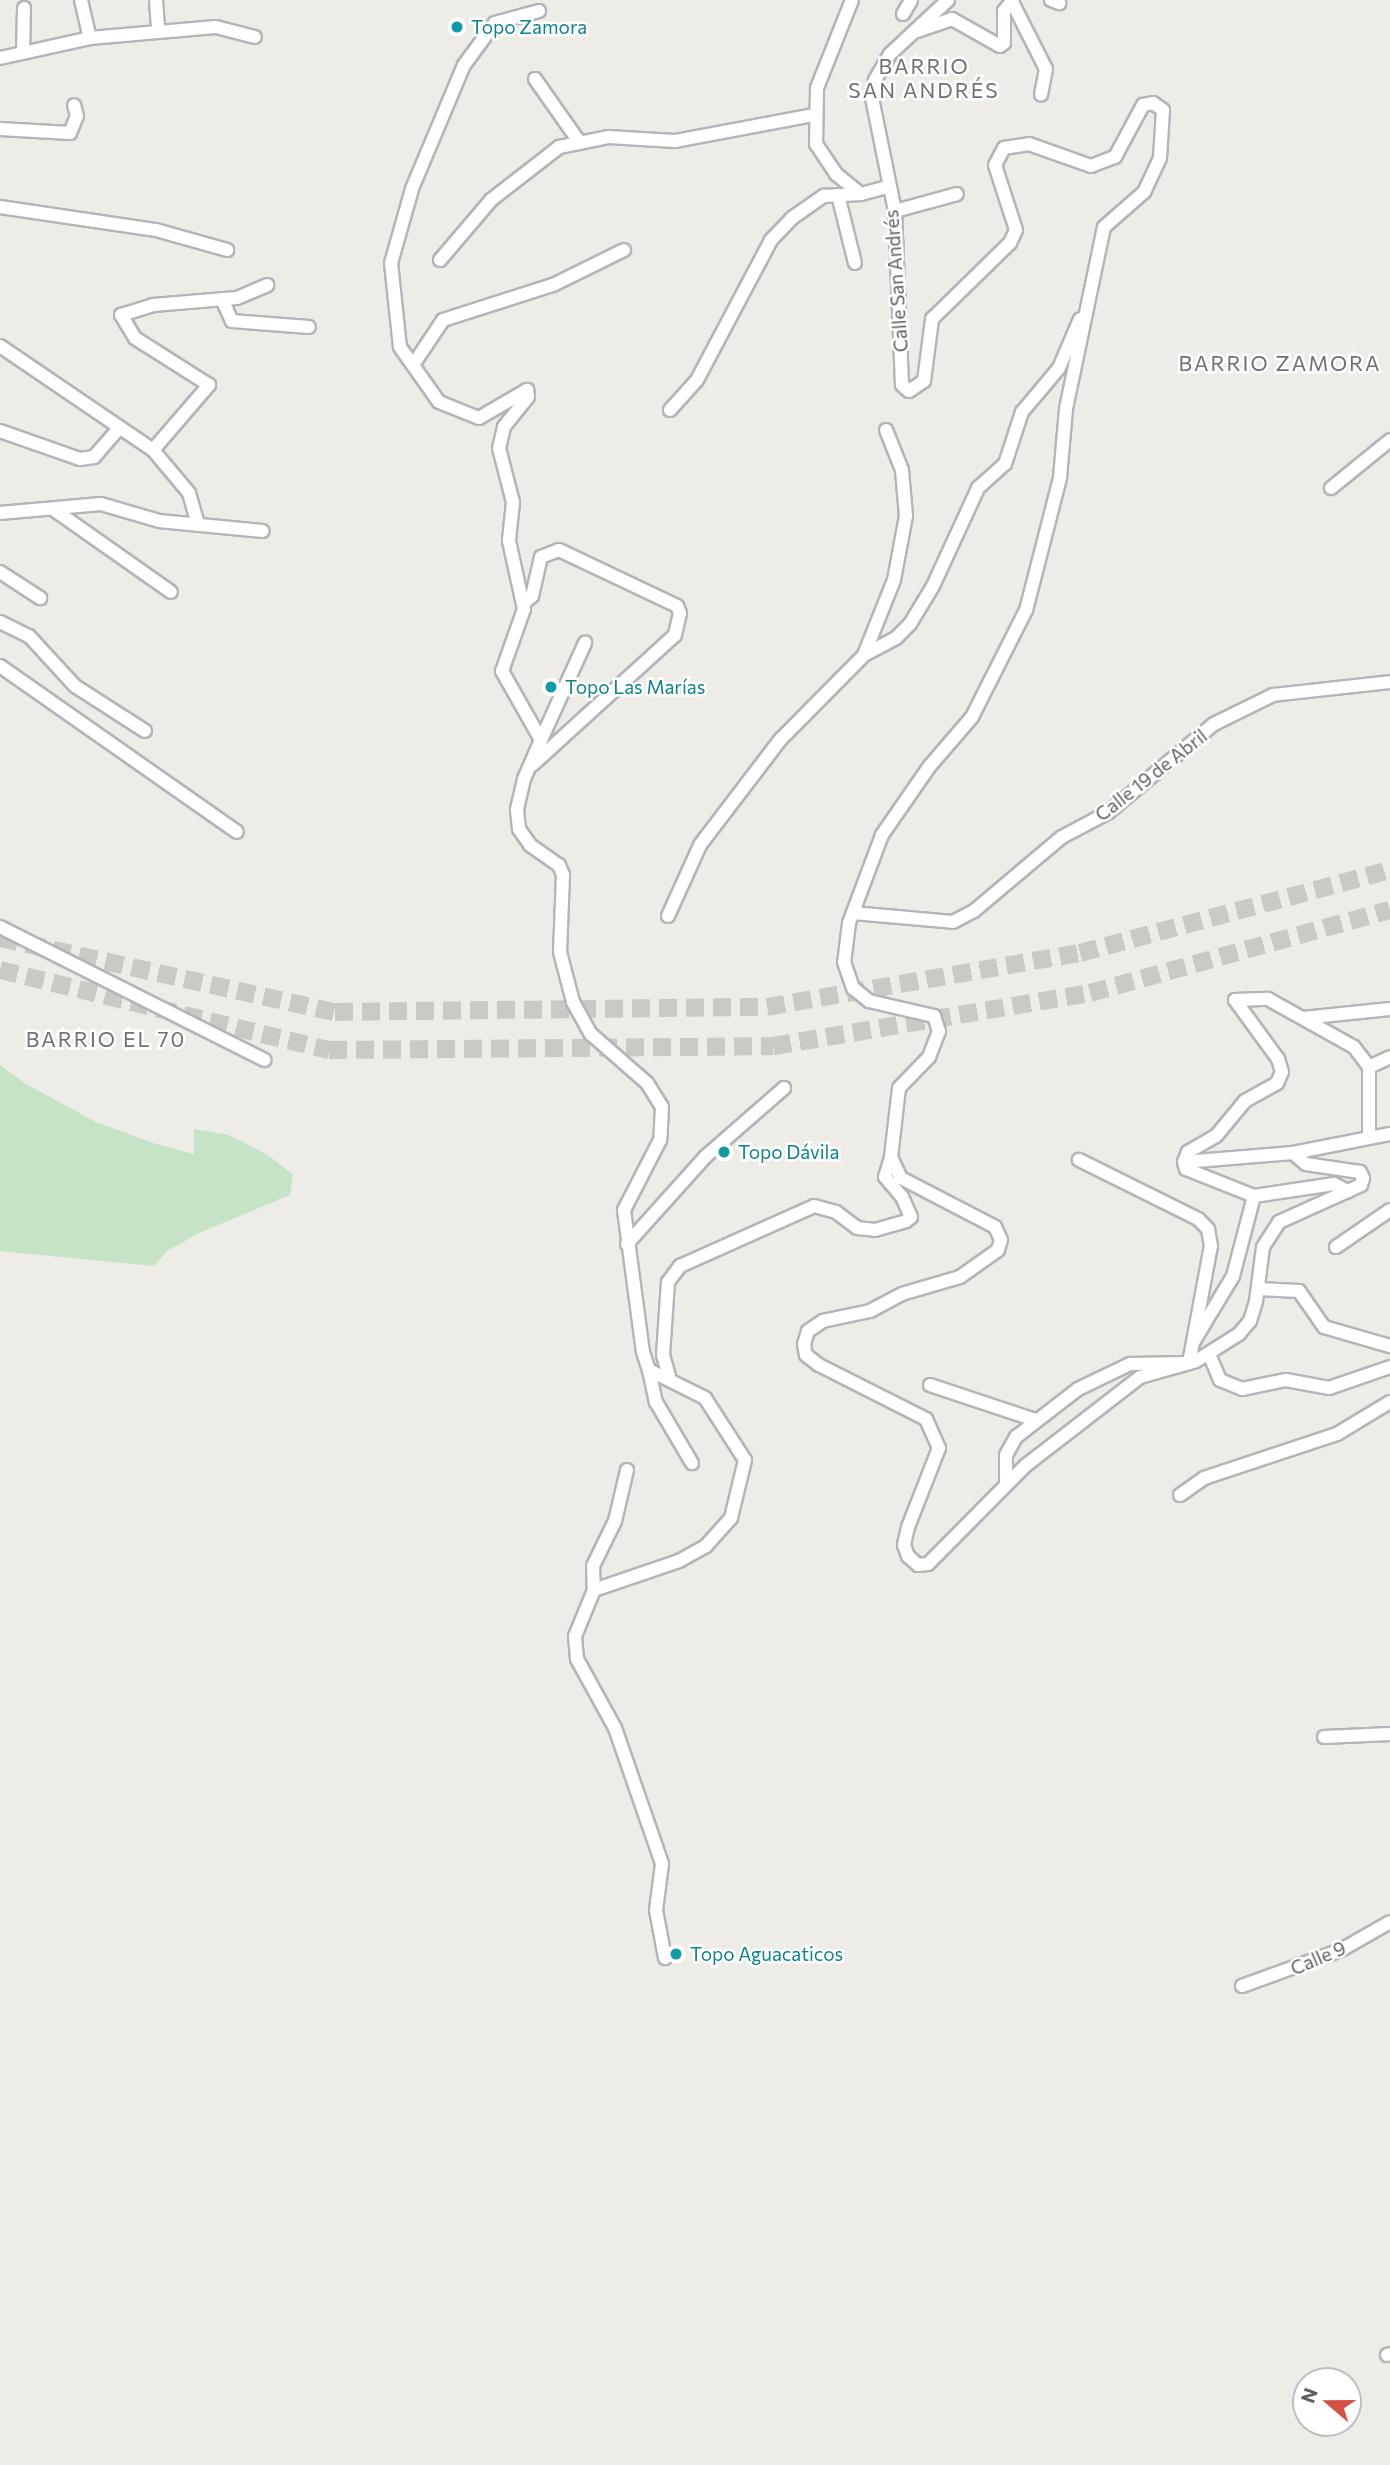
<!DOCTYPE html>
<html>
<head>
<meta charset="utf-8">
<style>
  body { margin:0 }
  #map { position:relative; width:1390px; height:2465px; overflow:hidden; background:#eeece6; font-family:Commissioner,sans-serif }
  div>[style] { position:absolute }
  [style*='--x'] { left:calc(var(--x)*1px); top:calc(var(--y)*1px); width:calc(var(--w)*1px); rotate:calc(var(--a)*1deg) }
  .green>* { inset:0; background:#c5e3c5 }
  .highway-tunnel>* { height:18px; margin-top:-9px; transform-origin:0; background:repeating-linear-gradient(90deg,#cac9c6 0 18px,transparent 0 27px) }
  .roads { filter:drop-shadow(2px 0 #b3b5b9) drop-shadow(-2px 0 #b3b5b9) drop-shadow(0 2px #b3b5b9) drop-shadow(0 -2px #b3b5b9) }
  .minor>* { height:12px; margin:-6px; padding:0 6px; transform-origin:6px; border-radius:6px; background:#fff }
  .dots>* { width:19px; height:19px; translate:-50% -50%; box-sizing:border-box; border:4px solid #fff; border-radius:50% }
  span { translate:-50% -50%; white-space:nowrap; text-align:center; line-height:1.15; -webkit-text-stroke:5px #fff; paint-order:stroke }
  .culture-label { font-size:19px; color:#0d838f }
  .left { translate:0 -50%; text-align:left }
  .street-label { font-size:19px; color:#5d6064 }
  .neighbourhood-label { font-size:21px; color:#6e7276; letter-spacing:2px }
  .north { position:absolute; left:1292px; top:2367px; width:70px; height:70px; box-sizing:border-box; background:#fff; border:2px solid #bebfc1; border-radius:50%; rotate:290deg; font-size:19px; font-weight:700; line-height:28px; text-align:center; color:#5d6064 }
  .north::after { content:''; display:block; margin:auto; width:24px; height:32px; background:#d75042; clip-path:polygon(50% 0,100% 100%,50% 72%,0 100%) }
</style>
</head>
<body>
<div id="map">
  <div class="green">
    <i style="clip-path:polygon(0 1065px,26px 1084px,96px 1122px,156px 1144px,194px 1154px,194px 1129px,229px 1135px,268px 1155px,293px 1175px,290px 1195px,201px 1232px,167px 1251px,154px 1266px,0 1251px)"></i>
  </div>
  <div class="highway-tunnel">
    <i style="--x:0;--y:938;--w:343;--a:12.5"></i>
    <i style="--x:335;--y:1012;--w:432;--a:-0.7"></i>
    <i style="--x:767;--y:1007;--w:318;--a:-9.8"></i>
    <i style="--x:1080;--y:953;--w:321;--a:-15"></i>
    <i style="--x:0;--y:970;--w:339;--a:13.7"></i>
    <i style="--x:329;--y:1050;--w:444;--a:-0.5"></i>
    <i style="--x:773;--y:1046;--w:321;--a:-9.5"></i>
    <i style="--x:1090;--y:993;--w:311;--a:-15.5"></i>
  </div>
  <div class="roads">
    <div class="minor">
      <i style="--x:81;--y:0;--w:39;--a:77"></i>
      <i style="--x:90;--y:38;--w:126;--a:-5"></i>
      <i style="--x:216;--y:27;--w:40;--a:14.4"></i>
      <i style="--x:156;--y:0;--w:31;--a:86"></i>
      <i style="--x:852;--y:0;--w:95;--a:111.7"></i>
      <i style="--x:817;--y:88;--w:56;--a:91"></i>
      <i style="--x:816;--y:144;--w:36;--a:56"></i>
      <i style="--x:836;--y:174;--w:32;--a:39"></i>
      <i style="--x:861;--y:194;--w:27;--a:-15"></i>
      <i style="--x:948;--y:0;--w:79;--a:137"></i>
      <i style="--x:890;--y:54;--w:30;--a:120"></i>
      <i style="--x:875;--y:80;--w:18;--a:99"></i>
      <i style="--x:872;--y:98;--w:115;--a:78.5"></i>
      <i style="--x:895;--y:211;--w:174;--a:87.7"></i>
      <i style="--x:902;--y:385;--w:9;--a:41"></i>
      <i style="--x:909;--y:391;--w:18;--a:-34"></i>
      <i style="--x:924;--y:381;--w:63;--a:-82.6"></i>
      <i style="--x:932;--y:319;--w:109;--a:-44.3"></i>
      <i style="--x:1010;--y:243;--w:14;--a:-65"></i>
      <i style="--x:1016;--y:230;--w:68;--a:-107.9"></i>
      <i style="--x:995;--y:165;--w:19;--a:-62"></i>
      <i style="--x:1004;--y:148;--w:25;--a:-9"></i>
      <i style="--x:1029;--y:144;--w:66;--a:19.5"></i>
      <i style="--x:1091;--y:166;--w:26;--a:-21"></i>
      <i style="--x:1115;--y:157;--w:59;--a:-61.7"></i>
      <i style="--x:1143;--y:105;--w:10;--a:-11"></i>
      <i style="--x:1153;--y:103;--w:12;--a:35"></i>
      <i style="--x:1163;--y:110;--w:48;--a:93.6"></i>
      <i style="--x:1160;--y:158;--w:38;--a:115"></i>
      <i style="--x:1144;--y:192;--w:53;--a:138.8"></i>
      <i style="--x:1104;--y:227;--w:186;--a:101.8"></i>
      <i style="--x:1066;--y:409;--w:69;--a:95"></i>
      <i style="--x:1060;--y:478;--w:136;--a:104.4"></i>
      <i style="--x:1026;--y:610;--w:120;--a:116.8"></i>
      <i style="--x:972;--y:717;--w:66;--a:130.7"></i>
      <i style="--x:929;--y:767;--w:83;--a:124.7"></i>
      <i style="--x:882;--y:835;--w:94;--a:110.6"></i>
      <i style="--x:849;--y:923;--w:39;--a:97"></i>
      <i style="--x:844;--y:962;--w:28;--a:71"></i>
      <i style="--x:853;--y:988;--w:21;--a:39"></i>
      <i style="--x:869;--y:1001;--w:67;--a:13"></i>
      <i style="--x:934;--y:1016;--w:16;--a:72"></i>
      <i style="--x:939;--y:1031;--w:28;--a:111"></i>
      <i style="--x:929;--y:1057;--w:43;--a:134.1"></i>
      <i style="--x:899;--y:1088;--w:69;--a:96.6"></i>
      <i style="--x:891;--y:1157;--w:23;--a:65"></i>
      <i style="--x:901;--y:1178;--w:106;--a:27.5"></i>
      <i style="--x:995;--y:1227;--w:14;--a:65"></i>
      <i style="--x:1001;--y:1240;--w:10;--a:107"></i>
      <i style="--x:998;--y:1250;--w:47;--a:144.6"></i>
      <i style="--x:960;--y:1277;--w:60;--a:163.7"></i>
      <i style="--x:902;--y:1294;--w:36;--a:152"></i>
      <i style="--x:870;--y:1311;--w:48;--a:168"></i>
      <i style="--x:823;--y:1321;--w:18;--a:146"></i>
      <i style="--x:808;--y:1331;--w:14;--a:107"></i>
      <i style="--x:804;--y:1344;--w:11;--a:80"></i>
      <i style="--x:806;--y:1355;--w:16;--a:38"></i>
      <i style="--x:819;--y:1365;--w:120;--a:26.8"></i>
      <i style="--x:926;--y:1419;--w:32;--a:66"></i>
      <i style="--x:939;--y:1448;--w:85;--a:111.4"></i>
      <i style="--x:908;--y:1527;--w:18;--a:103"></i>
      <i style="--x:904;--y:1545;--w:12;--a:70"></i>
      <i style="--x:908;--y:1556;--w:13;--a:42"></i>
      <i style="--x:918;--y:1565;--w:10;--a:-6"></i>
      <i style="--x:928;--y:1564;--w:138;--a:-45.3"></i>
      <i style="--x:1025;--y:1466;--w:145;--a:-37.7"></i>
      <i style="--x:1140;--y:1377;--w:58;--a:-15.9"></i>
      <i style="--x:1196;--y:1361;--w:51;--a:-32.1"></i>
      <i style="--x:1239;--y:1334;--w:17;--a:-50"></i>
      <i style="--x:1250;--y:1321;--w:21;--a:-73"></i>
      <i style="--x:1256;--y:1301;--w:54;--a:-82.6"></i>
      <i style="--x:1263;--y:1247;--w:30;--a:-57"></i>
      <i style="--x:1279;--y:1222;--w:90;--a:-24.3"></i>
      <i style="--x:1361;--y:1185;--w:7;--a:-74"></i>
      <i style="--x:1363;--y:1178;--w:7;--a:-117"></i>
      <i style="--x:1360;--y:1172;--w:55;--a:-171.6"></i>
      <i style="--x:1306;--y:1164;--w:17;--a:-140"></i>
      <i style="--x:1293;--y:1153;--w:99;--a:-11.1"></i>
      <i style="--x:1011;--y:0;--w:77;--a:63.1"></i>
      <i style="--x:1046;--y:69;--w:26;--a:101"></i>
      <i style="--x:1051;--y:0;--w:9;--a:21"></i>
      <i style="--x:539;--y:11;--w:46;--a:164.7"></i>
      <i style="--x:495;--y:23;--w:52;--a:126.4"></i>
      <i style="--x:464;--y:65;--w:134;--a:112.8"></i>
      <i style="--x:412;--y:189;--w:77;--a:105.8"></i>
      <i style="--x:391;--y:263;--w:84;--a:83.9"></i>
      <i style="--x:400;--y:347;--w:67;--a:54.7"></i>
      <i style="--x:439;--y:402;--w:43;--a:21.8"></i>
      <i style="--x:479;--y:418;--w:56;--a:-30.3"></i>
      <i style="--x:527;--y:390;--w:7;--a:82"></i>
      <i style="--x:528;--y:397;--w:38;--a:129"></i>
      <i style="--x:504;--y:427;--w:22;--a:103"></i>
      <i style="--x:499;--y:448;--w:56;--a:75.5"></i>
      <i style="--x:513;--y:502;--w:39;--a:96"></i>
      <i style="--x:509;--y:541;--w:70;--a:77.6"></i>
      <i style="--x:524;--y:609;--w:66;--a:109.5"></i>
      <i style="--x:502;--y:671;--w:79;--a:60.5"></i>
      <i style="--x:541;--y:740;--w:43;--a:113.6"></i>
      <i style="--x:524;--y:779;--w:32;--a:103"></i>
      <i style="--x:517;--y:810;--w:19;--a:84"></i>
      <i style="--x:519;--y:829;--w:19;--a:55"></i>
      <i style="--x:530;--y:845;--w:35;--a:35"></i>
      <i style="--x:559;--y:865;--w:11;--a:68"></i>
      <i style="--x:563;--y:875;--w:77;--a:92.2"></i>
      <i style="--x:560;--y:952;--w:52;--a:75.4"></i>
      <i style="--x:573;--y:1002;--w:37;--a:61"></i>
      <i style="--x:591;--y:1034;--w:74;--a:41.2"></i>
      <i style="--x:647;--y:1083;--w:28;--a:58"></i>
      <i style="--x:662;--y:1107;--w:33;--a:93"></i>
      <i style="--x:660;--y:1140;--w:79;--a:117.2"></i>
      <i style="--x:624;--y:1210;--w:143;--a:82.4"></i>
      <i style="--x:643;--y:1352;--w:19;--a:72"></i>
      <i style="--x:649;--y:1370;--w:63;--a:26.6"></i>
      <i style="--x:705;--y:1398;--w:74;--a:57.2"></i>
      <i style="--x:745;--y:1460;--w:60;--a:103.6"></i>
      <i style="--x:731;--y:1518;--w:38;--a:132"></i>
      <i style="--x:706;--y:1546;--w:31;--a:151"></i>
      <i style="--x:679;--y:1561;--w:90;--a:161.2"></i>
      <i style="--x:903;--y:14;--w:16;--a:-60"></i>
      <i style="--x:917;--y:31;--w:37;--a:-19"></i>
      <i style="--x:952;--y:19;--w:55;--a:29.4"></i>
      <i style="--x:1000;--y:46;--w:5;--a:-37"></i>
      <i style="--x:1004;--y:43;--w:32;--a:-90"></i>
      <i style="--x:1004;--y:11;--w:14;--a:-51"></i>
      <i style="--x:23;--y:53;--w:45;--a:-88.7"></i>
      <i style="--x:0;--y:58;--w:92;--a:-12.5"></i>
      <i style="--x:535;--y:79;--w:78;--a:54.9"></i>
      <i style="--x:0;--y:129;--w:70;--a:3.3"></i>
      <i style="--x:70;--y:133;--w:18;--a:-68"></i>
      <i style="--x:77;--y:116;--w:11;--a:-105"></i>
      <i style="--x:838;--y:195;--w:70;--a:76"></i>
      <i style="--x:0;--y:207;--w:158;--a:8.4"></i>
      <i style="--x:156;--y:230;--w:74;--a:15.7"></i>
      <i style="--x:895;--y:211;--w:64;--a:-15.3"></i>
      <i style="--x:440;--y:260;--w:79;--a:-49.6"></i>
      <i style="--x:491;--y:200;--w:86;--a:-37.9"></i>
      <i style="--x:559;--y:147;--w:50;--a:-11.5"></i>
      <i style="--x:608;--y:137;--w:67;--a:3.4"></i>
      <i style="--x:675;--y:141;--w:141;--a:-10.6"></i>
      <i style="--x:222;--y:299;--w:24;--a:66"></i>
      <i style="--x:232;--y:321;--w:77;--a:4.5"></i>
      <i style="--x:0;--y:346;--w:185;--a:34.2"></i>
      <i style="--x:153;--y:450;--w:56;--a:50.1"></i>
      <i style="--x:189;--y:493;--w:33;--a:74"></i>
      <i style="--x:413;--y:365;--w:54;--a:-56.3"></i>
      <i style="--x:443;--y:320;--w:115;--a:-17.7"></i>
      <i style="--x:553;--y:285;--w:79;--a:-26.2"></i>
      <i style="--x:670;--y:410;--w:40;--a:-48"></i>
      <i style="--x:697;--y:380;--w:158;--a:-62.1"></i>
      <i style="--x:771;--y:240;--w:30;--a:-46"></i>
      <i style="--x:792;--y:218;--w:39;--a:-35"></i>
      <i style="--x:824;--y:196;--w:37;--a:-3"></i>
      <i style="--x:0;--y:431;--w:85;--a:19.3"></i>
      <i style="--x:80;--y:459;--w:14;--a:-8"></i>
      <i style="--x:94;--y:457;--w:37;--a:-49"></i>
      <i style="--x:153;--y:450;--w:86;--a:-49.3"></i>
      <i style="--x:209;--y:385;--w:88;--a:-147.6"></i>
      <i style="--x:135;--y:338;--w:27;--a:-121"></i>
      <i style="--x:121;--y:315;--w:34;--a:-17"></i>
      <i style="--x:153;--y:305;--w:84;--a:-4.8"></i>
      <i style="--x:237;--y:298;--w:33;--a:-23"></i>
      <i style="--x:1331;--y:488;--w:76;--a:-39.1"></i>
      <i style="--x:53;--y:509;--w:144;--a:35.1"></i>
      <i style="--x:0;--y:513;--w:101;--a:-5.1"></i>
      <i style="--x:101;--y:504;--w:60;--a:16.3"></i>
      <i style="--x:159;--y:521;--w:104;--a:5.5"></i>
      <i style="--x:0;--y:572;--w:48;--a:33"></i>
      <i style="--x:524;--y:603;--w:11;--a:-41"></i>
      <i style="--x:532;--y:596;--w:40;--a:-77"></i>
      <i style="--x:541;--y:557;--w:19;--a:-21"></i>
      <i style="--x:559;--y:550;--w:131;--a:25.4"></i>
      <i style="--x:677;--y:606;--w:8;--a:67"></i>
      <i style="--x:680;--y:613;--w:23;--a:103"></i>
      <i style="--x:675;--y:635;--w:192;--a:137.7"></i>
      <i style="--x:0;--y:622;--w:32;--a:26"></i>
      <i style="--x:29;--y:636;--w:68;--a:47.4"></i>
      <i style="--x:75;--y:686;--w:83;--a:32.7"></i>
      <i style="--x:864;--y:655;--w:81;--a:-68.2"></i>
      <i style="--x:894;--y:580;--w:65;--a:-79.4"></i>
      <i style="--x:906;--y:516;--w:46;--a:-95"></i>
      <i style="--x:902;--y:470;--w:43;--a:-111.8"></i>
      <i style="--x:0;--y:666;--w:289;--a:35"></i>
      <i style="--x:541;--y:740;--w:107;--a:-65.6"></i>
      <i style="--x:853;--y:913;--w:100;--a:5.1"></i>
      <i style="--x:953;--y:922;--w:24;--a:-28"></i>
      <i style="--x:974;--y:911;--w:115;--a:-40.1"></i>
      <i style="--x:1062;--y:837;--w:53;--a:-28"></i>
      <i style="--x:1109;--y:812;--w:137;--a:-40"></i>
      <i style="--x:1214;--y:724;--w:66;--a:-26.2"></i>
      <i style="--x:1273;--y:695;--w:118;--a:-6.3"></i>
      <i style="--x:668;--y:916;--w:78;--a:-65.7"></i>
      <i style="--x:700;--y:845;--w:132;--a:-52.7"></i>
      <i style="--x:780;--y:740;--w:120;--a:-45.3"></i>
      <i style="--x:864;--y:655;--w:36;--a:-28"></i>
      <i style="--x:896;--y:638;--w:20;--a:-45"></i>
      <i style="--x:910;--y:624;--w:44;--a:-58.8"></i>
      <i style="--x:933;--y:586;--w:108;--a:-65.3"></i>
      <i style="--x:978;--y:488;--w:36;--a:-42"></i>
      <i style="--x:1005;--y:464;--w:55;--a:-71.9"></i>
      <i style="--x:1022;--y:412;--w:57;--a:-49.9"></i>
      <i style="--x:1059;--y:368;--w:53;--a:-66.8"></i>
      <i style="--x:0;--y:927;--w:296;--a:26.7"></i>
      <i style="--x:1235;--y:1000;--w:33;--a:-2"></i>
      <i style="--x:1268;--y:999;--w:98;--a:29.2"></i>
      <i style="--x:1354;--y:1047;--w:25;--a:53"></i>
      <i style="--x:1369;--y:1067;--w:69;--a:90"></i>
      <i style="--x:1303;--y:1018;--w:87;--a:-5.9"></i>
      <i style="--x:1369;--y:1067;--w:23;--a:-25"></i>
      <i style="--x:1184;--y:1162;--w:109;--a:-4.7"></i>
      <i style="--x:1254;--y:1196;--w:81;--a:-8.5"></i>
      <i style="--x:1334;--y:1184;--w:16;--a:27"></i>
      <i style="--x:627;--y:1244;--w:117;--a:-48.1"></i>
      <i style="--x:705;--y:1157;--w:105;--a:-41.1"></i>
      <i style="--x:1336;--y:1247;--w:65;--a:-34.4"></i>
      <i style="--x:1258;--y:1289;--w:41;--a:2.8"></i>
      <i style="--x:1299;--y:1291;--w:44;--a:55.2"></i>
      <i style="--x:1324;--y:1327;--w:69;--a:16.1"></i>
      <i style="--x:1194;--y:1341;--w:76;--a:-59"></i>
      <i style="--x:1233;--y:1276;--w:83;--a:-75.3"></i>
      <i style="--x:1254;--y:1196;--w:73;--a:-158.3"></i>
      <i style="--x:1186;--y:1169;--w:7;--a:-106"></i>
      <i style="--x:1184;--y:1162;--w:11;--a:-68"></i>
      <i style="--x:1188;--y:1152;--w:32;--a:-30"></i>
      <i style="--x:1216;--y:1136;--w:45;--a:-50.4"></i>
      <i style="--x:1245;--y:1101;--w:37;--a:-29"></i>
      <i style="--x:1277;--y:1083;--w:12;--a:-66"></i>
      <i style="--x:1282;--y:1072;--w:14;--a:-107"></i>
      <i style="--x:1278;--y:1059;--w:73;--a:-126.1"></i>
      <i style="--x:1209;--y:1354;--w:28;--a:67"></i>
      <i style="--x:1220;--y:1380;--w:24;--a:22"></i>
      <i style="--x:1242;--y:1389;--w:45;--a:-11.6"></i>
      <i style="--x:1286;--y:1380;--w:44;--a:10.5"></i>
      <i style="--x:1329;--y:1388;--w:65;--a:-19"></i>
      <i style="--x:649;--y:1370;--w:33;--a:78"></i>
      <i style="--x:656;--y:1402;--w:71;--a:59.5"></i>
      <i style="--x:669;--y:1376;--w:22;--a:-106"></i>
      <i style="--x:663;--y:1355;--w:73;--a:-86.1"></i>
      <i style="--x:668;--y:1282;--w:20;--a:-53"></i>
      <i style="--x:680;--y:1266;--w:147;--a:-24.1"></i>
      <i style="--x:814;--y:1206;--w:23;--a:15"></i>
      <i style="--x:836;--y:1212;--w:26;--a:37"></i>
      <i style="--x:857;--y:1228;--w:18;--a:6"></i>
      <i style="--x:875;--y:1230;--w:32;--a:-16"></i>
      <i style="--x:906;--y:1221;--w:6;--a:-39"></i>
      <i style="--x:911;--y:1217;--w:22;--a:-114"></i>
      <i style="--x:902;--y:1197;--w:26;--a:-130"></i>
      <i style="--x:885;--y:1177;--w:21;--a:-73"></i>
      <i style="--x:930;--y:1385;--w:111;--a:18.4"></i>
      <i style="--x:627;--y:1470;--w:52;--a:103.2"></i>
      <i style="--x:615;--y:1521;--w:50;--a:116.1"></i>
      <i style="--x:593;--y:1566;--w:24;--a:88"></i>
      <i style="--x:594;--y:1590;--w:50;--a:112.4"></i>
      <i style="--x:575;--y:1636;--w:23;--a:85"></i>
      <i style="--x:577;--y:1659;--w:79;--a:61.2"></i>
      <i style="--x:615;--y:1728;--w:144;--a:70.9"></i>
      <i style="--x:662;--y:1864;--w:46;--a:97.4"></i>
      <i style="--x:656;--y:1910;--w:49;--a:79.4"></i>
      <i style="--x:1006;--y:1485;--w:30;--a:-90"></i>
      <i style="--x:1006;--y:1455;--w:21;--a:-61"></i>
      <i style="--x:1016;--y:1437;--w:78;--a:-37.7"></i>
      <i style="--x:1078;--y:1389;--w:58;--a:-25.7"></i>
      <i style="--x:1130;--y:1364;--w:59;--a:-1"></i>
      <i style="--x:1189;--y:1363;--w:119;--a:-79.4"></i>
      <i style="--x:1211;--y:1246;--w:17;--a:-100"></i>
      <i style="--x:1208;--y:1229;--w:14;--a:-135"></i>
      <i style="--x:1198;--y:1219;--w:133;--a:-153.6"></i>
      <i style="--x:1180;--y:1495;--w:29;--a:-35"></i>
      <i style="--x:1204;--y:1478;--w:140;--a:-18.3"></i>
      <i style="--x:1337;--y:1434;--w:62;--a:-31.1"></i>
      <i style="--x:1324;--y:1737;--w:66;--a:-2.6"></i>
      <i style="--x:1242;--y:1986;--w:105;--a:-20"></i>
      <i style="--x:1341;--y:1950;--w:56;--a:-29.7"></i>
      <i style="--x:1387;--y:2355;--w:3;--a:-18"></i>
    </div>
  </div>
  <div class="dots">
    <i style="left:457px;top:27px;background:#0f9aa8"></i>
    <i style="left:551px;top:687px;background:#0f9aa8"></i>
    <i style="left:724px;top:1152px;background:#0f9aa8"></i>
    <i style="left:676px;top:1954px;background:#0f9aa8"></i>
  </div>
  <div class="culture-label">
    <span class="left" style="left:471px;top:27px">Topo Zamora</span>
    <span class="left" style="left:565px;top:687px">Topo Las Marías</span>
    <span class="left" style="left:738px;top:1152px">Topo Dávila</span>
    <span class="left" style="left:690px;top:1954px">Topo Aguacaticos</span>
  </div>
  <div class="street-label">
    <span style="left:896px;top:281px;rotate:-94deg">Calle San Andrés</span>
    <span style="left:1151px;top:775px;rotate:-38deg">Calle 19 de Abril</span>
    <span style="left:1318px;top:1958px;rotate:-23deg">Calle 9</span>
  </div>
  <div class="neighbourhood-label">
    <span style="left:924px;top:78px">BARRIO<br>SAN ANDRÉS</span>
    <span style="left:1280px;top:363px">BARRIO ZAMORA</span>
    <span style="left:106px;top:1039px">BARRIO EL 70</span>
  </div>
  <div class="north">N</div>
</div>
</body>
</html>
